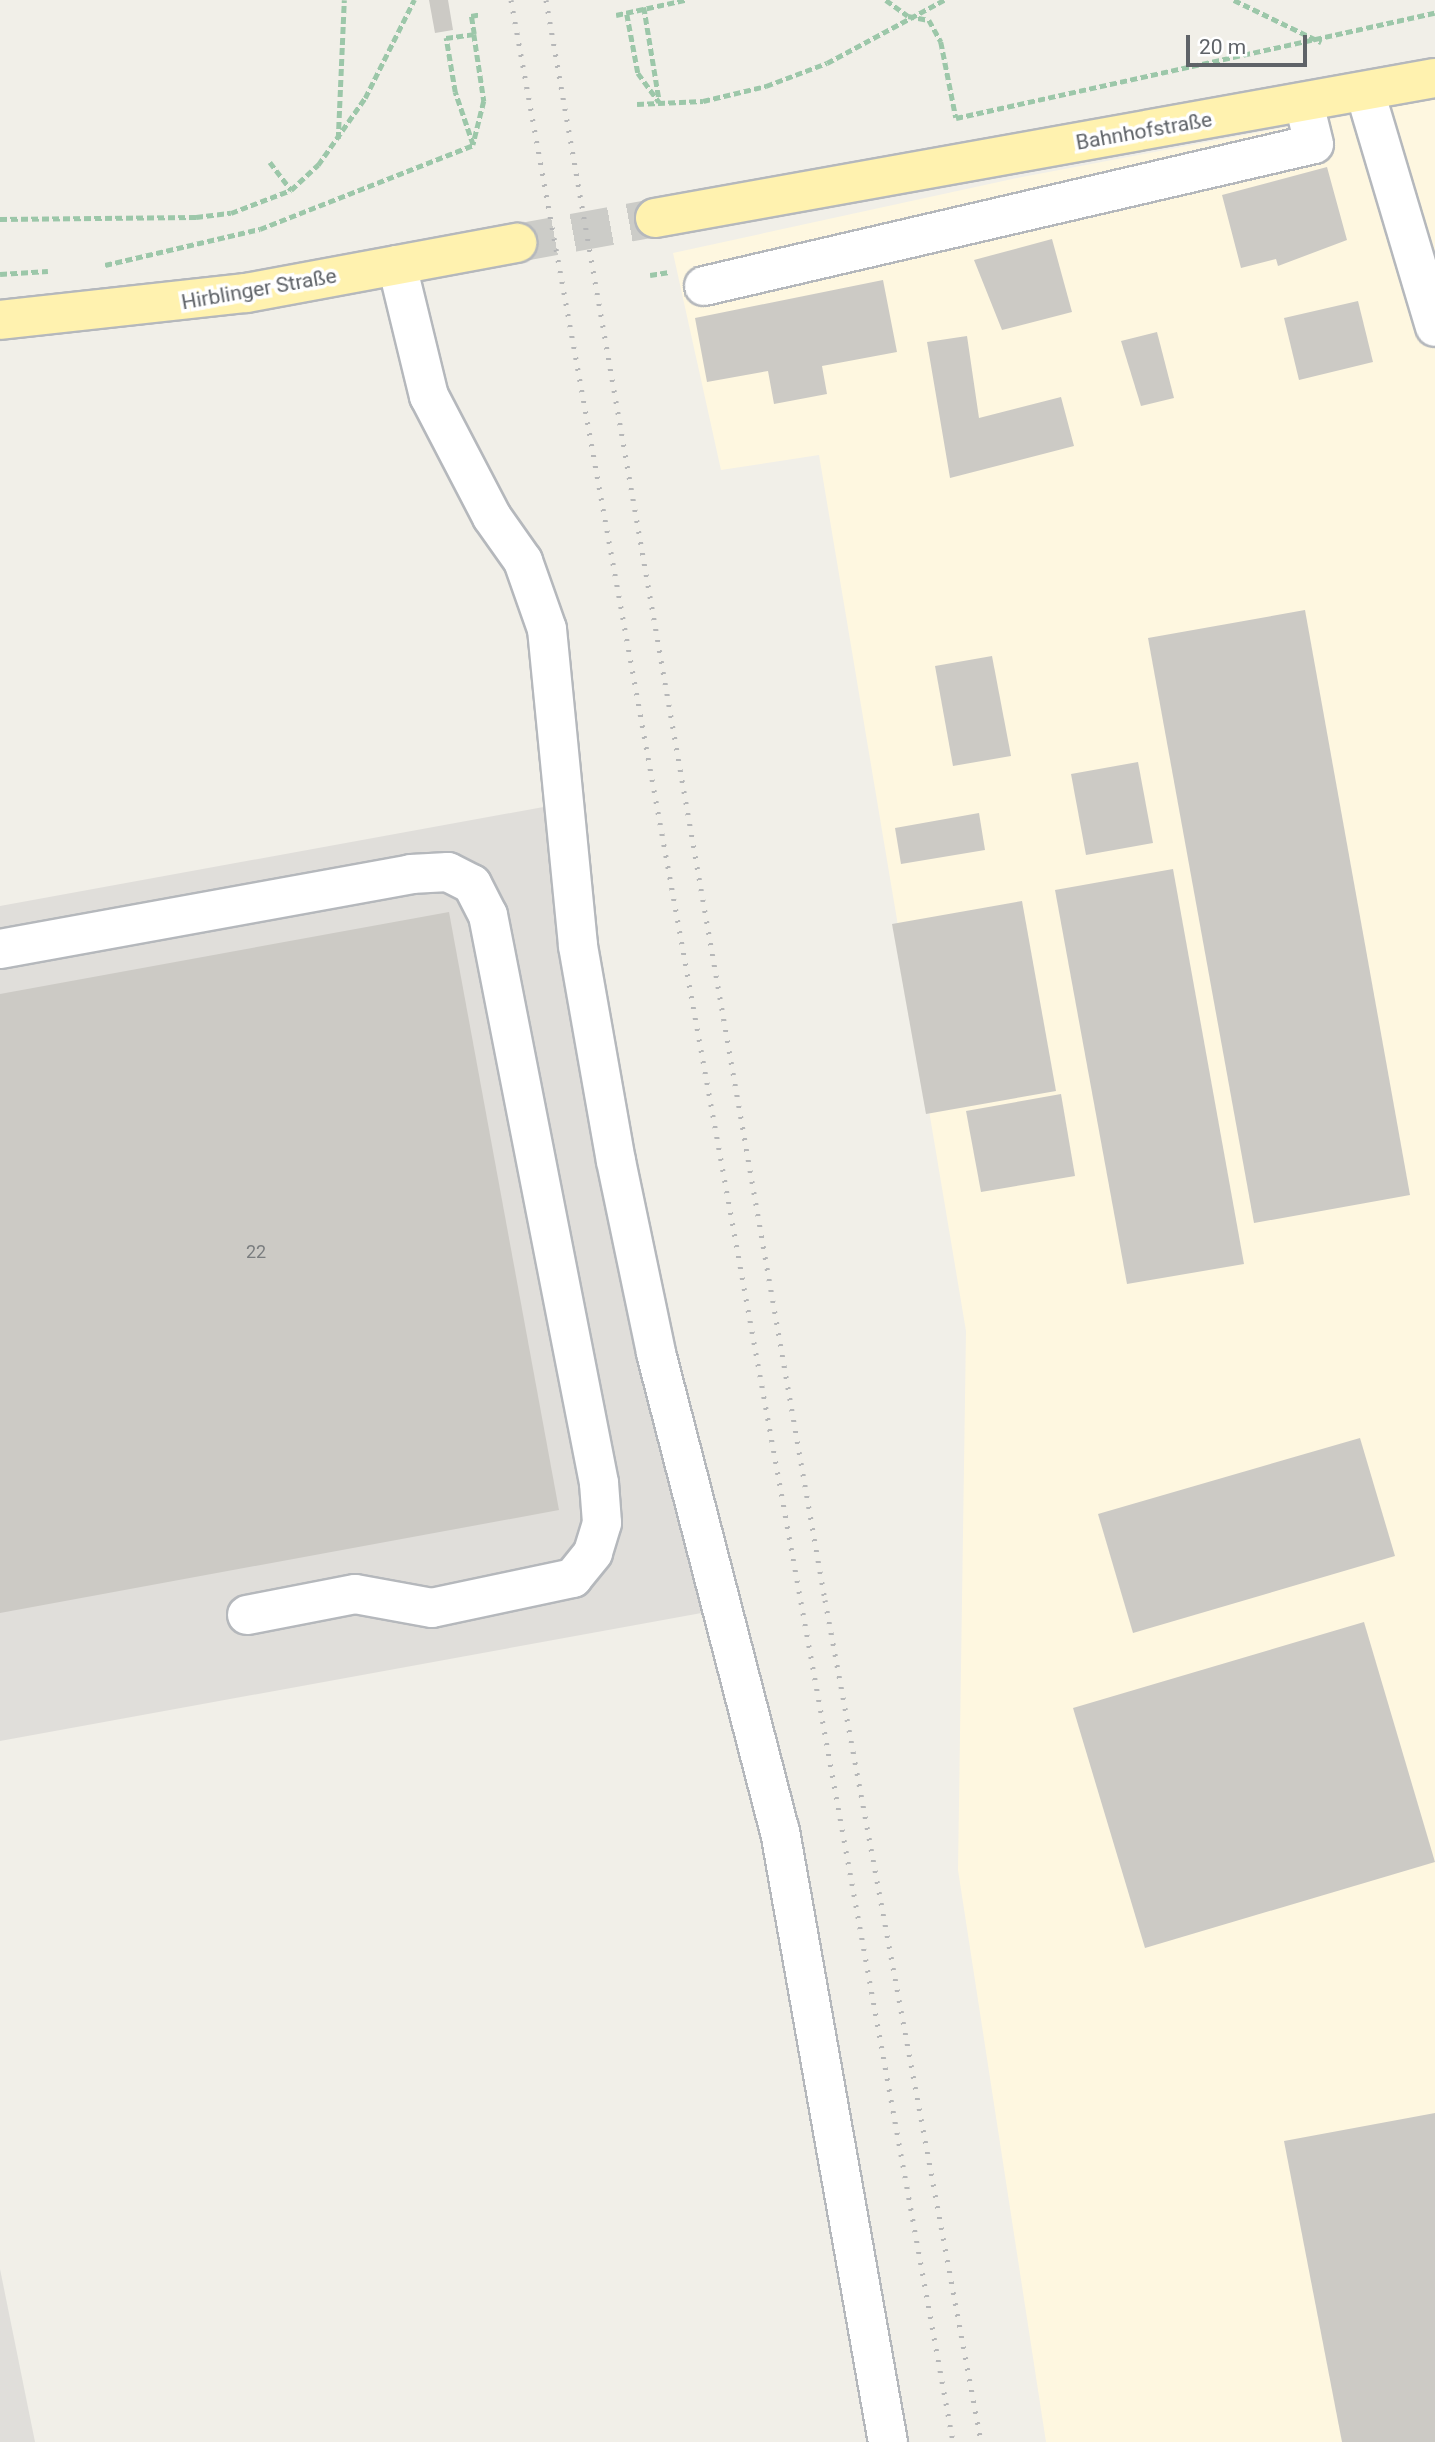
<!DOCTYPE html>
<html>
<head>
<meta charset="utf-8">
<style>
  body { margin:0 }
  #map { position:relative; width:1435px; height:2442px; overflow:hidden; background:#f1efe8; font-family:Roboto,sans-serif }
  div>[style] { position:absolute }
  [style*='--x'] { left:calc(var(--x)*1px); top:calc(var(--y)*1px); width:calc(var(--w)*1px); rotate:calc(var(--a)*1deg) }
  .commercial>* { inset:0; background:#fef7e0 }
  .industrial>* { inset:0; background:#e0deda }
  .building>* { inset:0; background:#cccac5 }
  .major-tunnel>* { height:38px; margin-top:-19px; transform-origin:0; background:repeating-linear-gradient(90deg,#ccccc8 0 38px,transparent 0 57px) }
  .path>* { height:4.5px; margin-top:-2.25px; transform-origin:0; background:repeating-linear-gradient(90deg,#9cc7a9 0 7px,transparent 0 10.5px) }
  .roads { filter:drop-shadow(2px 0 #b5b8bc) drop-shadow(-2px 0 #b5b8bc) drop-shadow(0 2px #b5b8bc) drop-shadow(0 -2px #b5b8bc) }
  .minor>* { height:38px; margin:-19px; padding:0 19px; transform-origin:19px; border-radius:19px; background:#fff }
  .major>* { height:38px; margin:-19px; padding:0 19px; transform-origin:19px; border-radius:19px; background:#fff2af }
  .rail>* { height:5px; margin-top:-2.5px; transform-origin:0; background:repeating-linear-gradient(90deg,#b6b7b8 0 2px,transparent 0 11px) }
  span { translate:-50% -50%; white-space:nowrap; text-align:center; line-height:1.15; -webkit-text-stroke:7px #fff; paint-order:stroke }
  .number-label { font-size:18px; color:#7a7d7f }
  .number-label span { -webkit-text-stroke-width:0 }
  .street-label { font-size:21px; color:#5f6368 }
  .scale { position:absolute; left:1186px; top:35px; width:121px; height:32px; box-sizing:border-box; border:4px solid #5f6368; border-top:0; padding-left:9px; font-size:21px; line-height:24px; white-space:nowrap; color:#5f6368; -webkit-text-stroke:5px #fff; paint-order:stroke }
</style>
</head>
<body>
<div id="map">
  <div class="commercial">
    <i style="clip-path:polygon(1435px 99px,1435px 2442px,1046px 2442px,958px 1870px,966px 1331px,819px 455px,721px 470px,673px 253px,1022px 177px)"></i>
  </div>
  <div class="industrial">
    <i style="clip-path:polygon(549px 806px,564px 949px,630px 1332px,707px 1612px,0 1741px,0 906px)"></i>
    <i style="clip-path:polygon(0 2269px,35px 2442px,0 2442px)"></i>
  </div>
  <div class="building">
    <i style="clip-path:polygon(429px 0,448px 0,453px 30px,435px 33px)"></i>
    <i style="clip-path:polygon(1327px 167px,1347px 240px,1278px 266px,1276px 259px,1241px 268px,1222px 195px)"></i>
    <i style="clip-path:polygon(1052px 239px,1072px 312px,1002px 330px,974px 260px)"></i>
    <i style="clip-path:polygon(883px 280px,897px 352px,822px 366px,827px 394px,774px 404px,768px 371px,707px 382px,695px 318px)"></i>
    <i style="clip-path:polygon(1358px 301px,1373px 362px,1299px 380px,1284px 318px)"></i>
    <i style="clip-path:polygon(1157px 332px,1174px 398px,1141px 406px,1121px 341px)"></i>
    <i style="clip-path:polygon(967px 336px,979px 418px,1061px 397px,1074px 446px,950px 478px,927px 342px)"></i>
    <i style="clip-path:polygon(1305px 610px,1410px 1195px,1254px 1223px,1148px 638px)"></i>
    <i style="clip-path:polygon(992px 656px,1011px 756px,953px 766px,935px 666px)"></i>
    <i style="clip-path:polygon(1138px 762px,1153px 843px,1086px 855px,1071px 774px)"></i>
    <i style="clip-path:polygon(979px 813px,985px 850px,901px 864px,895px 828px)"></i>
    <i style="clip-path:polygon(1173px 869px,1244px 1264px,1127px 1284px,1055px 890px)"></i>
    <i style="clip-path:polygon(1022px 901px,1056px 1091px,926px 1114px,892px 924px)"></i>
    <i style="clip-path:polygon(449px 912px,559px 1510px,0 1613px,0 994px)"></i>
    <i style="clip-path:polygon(1061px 1094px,1075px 1176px,981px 1192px,966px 1111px)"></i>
    <i style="clip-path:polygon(1360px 1438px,1395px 1556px,1133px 1633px,1098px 1514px)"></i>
    <i style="clip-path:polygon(1364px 1622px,1435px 1862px,1145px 1948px,1073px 1708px)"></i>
    <i style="clip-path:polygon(1435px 2113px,1435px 2442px,1342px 2442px,1284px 2141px)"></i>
  </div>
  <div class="major-tunnel">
    <i style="--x:517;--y:243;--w:140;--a:-10.3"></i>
  </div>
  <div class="path">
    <i style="--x:886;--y:0;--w:27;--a:36"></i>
    <i style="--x:908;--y:16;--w:21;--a:11"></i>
    <i style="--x:929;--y:20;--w:25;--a:61"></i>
    <i style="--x:941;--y:42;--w:77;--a:78.8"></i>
    <i style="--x:956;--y:118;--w:490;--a:-12.4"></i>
    <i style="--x:1234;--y:0;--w:97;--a:25.8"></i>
    <i style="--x:644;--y:7;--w:93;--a:80.7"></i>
    <i style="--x:627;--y:14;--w:60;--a:79.4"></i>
    <i style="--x:638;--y:73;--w:36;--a:54"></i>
    <i style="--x:616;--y:15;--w:71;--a:-12.3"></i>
    <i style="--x:474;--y:34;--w:68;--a:81.5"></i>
    <i style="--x:484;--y:101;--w:45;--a:104"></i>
    <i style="--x:473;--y:145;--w:56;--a:-108.8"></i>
    <i style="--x:455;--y:92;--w:55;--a:-99.5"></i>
    <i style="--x:446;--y:38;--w:28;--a:-8"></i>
    <i style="--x:474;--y:34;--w:18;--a:-99"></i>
    <i style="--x:471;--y:16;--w:10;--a:-11"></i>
    <i style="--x:637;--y:104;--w:66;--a:-2.6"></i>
    <i style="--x:703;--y:101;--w:65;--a:-13.4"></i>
    <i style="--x:766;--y:86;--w:65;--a:-20.7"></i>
    <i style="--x:827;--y:63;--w:133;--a:-28.3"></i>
    <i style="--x:338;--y:139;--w:139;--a:-87.5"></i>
    <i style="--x:270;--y:162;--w:35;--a:53"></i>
    <i style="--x:0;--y:219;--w:196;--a:-0.6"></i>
    <i style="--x:196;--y:217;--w:35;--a:-7"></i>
    <i style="--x:231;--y:213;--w:64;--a:-21"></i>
    <i style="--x:291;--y:190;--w:37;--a:-43"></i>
    <i style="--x:318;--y:165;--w:82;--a:-55"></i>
    <i style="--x:365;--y:98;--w:110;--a:-63.4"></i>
    <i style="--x:105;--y:265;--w:159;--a:-13.1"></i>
    <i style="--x:260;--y:229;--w:229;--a:-21.5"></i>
    <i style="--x:0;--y:274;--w:48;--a:-3.6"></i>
    <i style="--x:650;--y:275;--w:18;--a:-9"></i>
  </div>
  <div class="roads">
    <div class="minor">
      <i style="--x:1365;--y:92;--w:245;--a:73.4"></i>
      <i style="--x:397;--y:265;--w:135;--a:76.3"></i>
      <i style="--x:429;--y:396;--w:136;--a:62.5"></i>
      <i style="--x:492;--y:517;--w:54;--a:54.8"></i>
      <i style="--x:523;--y:561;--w:72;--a:70.6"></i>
      <i style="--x:547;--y:629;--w:319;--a:84.4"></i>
      <i style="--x:578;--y:946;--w:218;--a:80"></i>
      <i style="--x:616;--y:1161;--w:196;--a:78.2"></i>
      <i style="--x:656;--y:1353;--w:494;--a:75.5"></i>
      <i style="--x:780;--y:1831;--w:620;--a:79.98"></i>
      <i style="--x:704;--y:286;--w:626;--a:-13.1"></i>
      <i style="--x:1314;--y:144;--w:42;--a:-103.7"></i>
      <i style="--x:0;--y:949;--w:418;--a:-10.3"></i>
      <i style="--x:411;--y:874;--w:37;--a:-3"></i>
      <i style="--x:448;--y:872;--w:27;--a:27"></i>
      <i style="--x:472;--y:884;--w:35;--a:63"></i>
      <i style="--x:488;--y:915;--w:579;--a:78.94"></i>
      <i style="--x:599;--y:1483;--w:40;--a:85.7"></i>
      <i style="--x:602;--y:1523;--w:31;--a:107"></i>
      <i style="--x:593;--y:1553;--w:32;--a:129"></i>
      <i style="--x:573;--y:1578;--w:144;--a:168"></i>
      <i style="--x:432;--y:1608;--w:78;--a:-169.7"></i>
      <i style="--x:355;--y:1594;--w:110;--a:169"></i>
    </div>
    <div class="major">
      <i style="--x:655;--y:218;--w:792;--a:-10.18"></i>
      <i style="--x:0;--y:320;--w:247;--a:-6.3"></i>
      <i style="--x:246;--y:293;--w:276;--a:-10.5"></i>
    </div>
  </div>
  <div class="rail">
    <i style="--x:511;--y:0;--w:2482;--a:79.74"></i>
    <i style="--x:546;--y:0;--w:1624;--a:80.11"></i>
    <i style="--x:825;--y:1600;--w:856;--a:79.5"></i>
  </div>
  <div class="number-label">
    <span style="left:256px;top:1252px">22</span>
  </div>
  <div class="street-label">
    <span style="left:1144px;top:131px;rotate:-10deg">Bahnhofstraße</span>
    <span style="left:259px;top:289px;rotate:-10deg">Hirblinger Straße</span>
  </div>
  <div class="scale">20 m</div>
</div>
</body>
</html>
